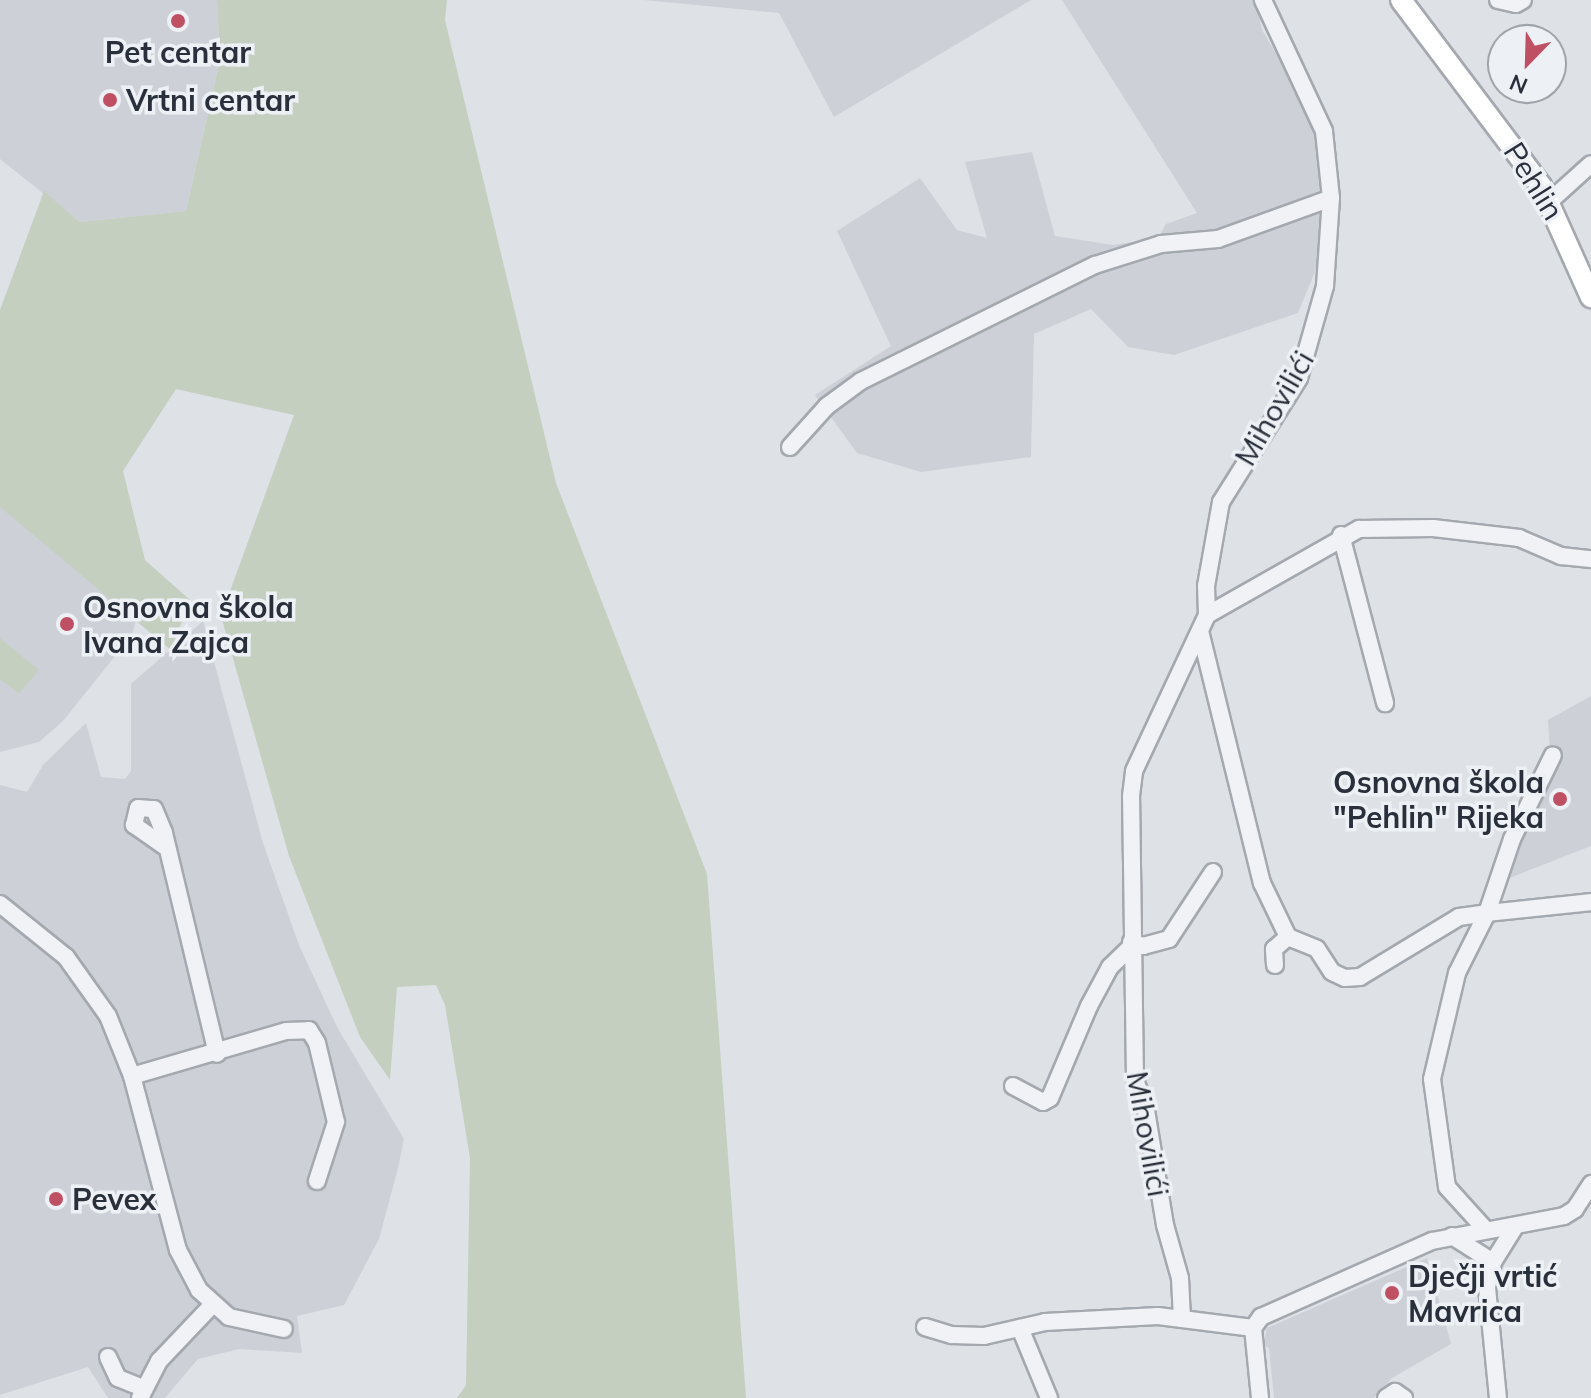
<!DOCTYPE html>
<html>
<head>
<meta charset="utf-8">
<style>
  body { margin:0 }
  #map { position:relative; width:1591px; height:1398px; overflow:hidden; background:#dee1e6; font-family:Mulish,sans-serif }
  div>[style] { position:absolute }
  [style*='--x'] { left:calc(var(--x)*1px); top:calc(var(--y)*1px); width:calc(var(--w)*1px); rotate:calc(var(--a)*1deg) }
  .built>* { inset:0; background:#cdd1d7 }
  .green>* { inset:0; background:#c4cfc0 }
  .roads { filter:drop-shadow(2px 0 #a4a8af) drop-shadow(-2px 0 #a4a8af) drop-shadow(0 2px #a4a8af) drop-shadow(0 -2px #a4a8af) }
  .minor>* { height:16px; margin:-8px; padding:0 8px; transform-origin:8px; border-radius:8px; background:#f0f2f5 }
  .major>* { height:20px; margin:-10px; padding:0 10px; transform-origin:10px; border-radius:10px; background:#fff }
  .dots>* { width:22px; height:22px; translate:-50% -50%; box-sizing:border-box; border:4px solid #edf0f4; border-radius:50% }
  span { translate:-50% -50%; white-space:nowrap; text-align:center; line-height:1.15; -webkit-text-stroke:7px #edf0f4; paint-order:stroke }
  .poi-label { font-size:30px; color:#29303b; font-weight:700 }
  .left { translate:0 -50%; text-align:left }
  .right { translate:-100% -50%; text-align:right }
  .street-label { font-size:30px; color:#29303b }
  .north { position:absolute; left:1487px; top:24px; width:80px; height:80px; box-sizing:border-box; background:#edf0f4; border:2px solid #9fa3aa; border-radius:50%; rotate:203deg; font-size:22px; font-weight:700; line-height:32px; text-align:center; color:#29303b }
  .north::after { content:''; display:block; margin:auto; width:28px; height:36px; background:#bf4f62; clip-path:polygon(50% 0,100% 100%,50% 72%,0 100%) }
</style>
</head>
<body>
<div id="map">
  <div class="built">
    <i style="clip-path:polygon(0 0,217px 0,220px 60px,186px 211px,79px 222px,0 159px)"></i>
    <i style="clip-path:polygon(644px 0,1031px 0,834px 117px,779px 13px)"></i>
    <i style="clip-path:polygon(1062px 0,1255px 0,1262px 30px,1319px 127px,1327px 218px,1318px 264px,1298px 313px,1174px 355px,1128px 347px,1091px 309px,1034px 334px,1031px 457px,921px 472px,857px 453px,815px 395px,891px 346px,837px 231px,920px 178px,957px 230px,987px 238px,965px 162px,1032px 152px,1055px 236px,1113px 245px,1158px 238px,1166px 224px,1197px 213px)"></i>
    <i style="clip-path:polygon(0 494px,138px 612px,132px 635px,63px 721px,39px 742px,0 752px)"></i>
    <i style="clip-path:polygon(203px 621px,263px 843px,299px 945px,337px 1027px,404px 1139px,398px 1168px,379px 1239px,344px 1305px,297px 1316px,302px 1353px,239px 1349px,198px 1359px,165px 1398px,108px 1398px,88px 1367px,0 1395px,0 785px,27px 792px,43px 765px,86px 723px,101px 777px,125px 779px,131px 771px,131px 684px)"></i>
    <i style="clip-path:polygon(1591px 696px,1591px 846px,1502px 881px,1550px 753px,1548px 720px)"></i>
    <i style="clip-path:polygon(1427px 1258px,1451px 1344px,1392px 1378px,1374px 1398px,1274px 1398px,1269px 1348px,1263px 1345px,1267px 1328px)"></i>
  </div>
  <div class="green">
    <i style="clip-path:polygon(217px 0,447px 0,445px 20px,556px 483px,707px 874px,746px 1398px,457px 1398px,466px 1385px,470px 1158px,445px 1005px,436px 985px,397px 987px,390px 1080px,360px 1037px,289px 856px,221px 616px,294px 415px,176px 389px,123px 471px,145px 560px,190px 600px,171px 650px,0 507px,0 310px,44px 191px,79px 222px,186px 211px,220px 60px)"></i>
    <i style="clip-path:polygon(0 638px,39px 670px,19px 694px,0 679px)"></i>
  </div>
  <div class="roads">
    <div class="minor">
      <i style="--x:1498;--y:0;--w:18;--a:13"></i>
      <i style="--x:1516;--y:4;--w:8;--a:-30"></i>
      <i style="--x:1550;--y:201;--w:55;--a:-42.1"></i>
      <i style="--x:790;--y:447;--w:55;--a:-47.9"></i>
      <i style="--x:827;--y:406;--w:42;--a:-36.3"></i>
      <i style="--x:861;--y:381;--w:261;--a:-26.4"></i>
      <i style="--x:1095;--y:265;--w:69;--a:-17.7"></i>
      <i style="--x:1161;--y:244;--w:57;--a:-5"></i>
      <i style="--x:1218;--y:239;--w:120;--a:-19.9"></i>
      <i style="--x:1341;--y:535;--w:174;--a:75.3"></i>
      <i style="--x:1207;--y:615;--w:175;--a:-29.5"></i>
      <i style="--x:1359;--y:529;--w:74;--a:-0.8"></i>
      <i style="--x:1433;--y:528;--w:87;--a:6.6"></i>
      <i style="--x:1519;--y:538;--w:46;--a:23.2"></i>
      <i style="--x:1561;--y:556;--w:30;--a:6"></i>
      <i style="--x:1200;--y:631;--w:260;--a:76.2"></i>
      <i style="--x:1262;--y:883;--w:60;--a:64.3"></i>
      <i style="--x:1288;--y:937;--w:31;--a:22"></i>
      <i style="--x:1317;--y:949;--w:27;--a:57"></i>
      <i style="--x:1332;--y:972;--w:14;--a:25"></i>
      <i style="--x:1345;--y:978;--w:15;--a:-4"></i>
      <i style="--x:1360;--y:977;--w:116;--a:-31.2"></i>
      <i style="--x:1459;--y:917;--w:28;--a:-8"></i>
      <i style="--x:1487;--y:913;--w:78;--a:-71.3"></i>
      <i style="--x:1512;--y:839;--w:93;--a:-64"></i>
      <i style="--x:164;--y:846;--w:37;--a:-145"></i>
      <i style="--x:134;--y:825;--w:17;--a:-77"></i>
      <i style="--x:138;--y:808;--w:16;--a:4"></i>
      <i style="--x:154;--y:809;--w:26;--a:67"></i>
      <i style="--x:164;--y:833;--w:227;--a:76.5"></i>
      <i style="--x:0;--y:904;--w:85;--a:38.8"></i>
      <i style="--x:66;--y:957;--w:72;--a:54.6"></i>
      <i style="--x:108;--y:1016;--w:65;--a:68.2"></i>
      <i style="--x:132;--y:1076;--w:180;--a:75.2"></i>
      <i style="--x:178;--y:1250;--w:45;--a:62.3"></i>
      <i style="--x:199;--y:1290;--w:40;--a:42"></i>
      <i style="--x:229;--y:1317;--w:56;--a:12.3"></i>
      <i style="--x:1131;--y:942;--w:13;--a:18"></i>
      <i style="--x:1143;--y:946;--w:27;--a:-15"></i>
      <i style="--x:1169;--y:939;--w:80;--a:-56.7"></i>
      <i style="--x:1275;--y:965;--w:16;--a:-94"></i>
      <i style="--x:1274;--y:949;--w:18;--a:-41"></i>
      <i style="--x:132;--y:1076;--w:160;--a:-16.3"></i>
      <i style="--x:286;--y:1031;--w:23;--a:-2"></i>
      <i style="--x:309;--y:1030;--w:15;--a:58"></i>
      <i style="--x:317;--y:1043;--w:81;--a:76.5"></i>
      <i style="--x:336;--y:1122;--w:62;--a:107.9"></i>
      <i style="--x:1013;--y:1086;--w:34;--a:28"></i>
      <i style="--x:1043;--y:1102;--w:8;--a:-30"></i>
      <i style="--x:1050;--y:1098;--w:100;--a:-67"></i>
      <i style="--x:1089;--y:1006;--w:44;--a:-61.7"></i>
      <i style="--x:1110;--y:967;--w:29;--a:-44"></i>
      <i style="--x:1486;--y:1230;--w:58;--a:-132.2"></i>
      <i style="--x:1447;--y:1187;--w:109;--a:-97.9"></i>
      <i style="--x:1432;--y:1079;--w:109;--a:-76.7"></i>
      <i style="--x:1457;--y:973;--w:67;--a:-63.4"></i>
      <i style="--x:1487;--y:913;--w:105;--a:-6"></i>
      <i style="--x:1452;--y:1236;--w:49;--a:32.4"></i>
      <i style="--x:1182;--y:1319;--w:41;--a:-92.8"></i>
      <i style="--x:1180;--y:1278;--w:55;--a:-105.8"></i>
      <i style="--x:1165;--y:1225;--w:117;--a:-99.4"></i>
      <i style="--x:1146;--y:1110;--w:33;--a:-110"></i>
      <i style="--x:1135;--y:1079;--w:283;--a:-90.8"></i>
      <i style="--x:1131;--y:796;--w:25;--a:-83"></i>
      <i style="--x:1134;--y:771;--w:172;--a:-64.9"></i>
      <i style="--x:1207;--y:615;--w:29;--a:-92"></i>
      <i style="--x:1206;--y:586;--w:85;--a:-79.9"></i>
      <i style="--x:1221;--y:502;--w:146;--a:-57.8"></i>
      <i style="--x:1299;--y:378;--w:96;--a:-74.2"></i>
      <i style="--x:1325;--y:286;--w:88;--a:-86.1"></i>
      <i style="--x:1331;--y:198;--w:67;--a:-96"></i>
      <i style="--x:1324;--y:131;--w:145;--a:-115"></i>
      <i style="--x:925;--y:1327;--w:28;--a:17"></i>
      <i style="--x:952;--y:1335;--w:32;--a:2"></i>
      <i style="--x:984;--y:1336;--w:63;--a:-12.9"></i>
      <i style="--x:1045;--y:1322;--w:113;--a:-3"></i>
      <i style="--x:1158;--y:1316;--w:96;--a:7.2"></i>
      <i style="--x:1253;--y:1328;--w:14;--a:-54"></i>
      <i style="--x:1261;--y:1317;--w:187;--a:-24"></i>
      <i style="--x:1432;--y:1241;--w:134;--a:-10.7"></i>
      <i style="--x:1564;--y:1216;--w:13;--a:-32"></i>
      <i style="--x:1575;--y:1209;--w:30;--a:-57"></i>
      <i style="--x:1020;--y:1328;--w:76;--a:67.5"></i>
      <i style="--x:1253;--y:1328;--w:70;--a:84.3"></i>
      <i style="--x:108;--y:1357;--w:23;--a:65"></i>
      <i style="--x:118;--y:1378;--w:27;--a:22"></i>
      <i style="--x:140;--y:1398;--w:42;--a:-62.8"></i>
      <i style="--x:159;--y:1361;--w:79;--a:-46.5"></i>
      <i style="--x:1386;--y:1398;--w:11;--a:-34"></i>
      <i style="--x:1395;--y:1392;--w:11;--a:34"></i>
      <i style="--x:1498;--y:1398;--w:112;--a:-95.7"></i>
      <i style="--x:1487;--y:1287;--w:26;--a:-77"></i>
      <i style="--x:1493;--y:1262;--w:40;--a:-58"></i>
    </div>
    <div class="major">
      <i style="--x:1401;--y:0;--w:233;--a:53"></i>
      <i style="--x:1541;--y:186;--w:122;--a:65.8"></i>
    </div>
  </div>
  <div class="dots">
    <i style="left:178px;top:21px;background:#bf4f62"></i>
    <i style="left:110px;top:100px;background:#bf4f62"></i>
    <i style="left:67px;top:624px;background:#bf4f62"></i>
    <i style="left:1560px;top:799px;background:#bf4f62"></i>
    <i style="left:56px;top:1199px;background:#bf4f62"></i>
    <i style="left:1392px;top:1293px;background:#bf4f62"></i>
  </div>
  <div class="poi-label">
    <span style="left:178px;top:52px">Pet centar</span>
    <span class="left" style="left:126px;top:100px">Vrtni centar</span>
    <span class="left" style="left:83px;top:624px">Osnovna škola<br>Ivana Zajca</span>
    <span class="right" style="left:1544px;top:799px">Osnovna škola<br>"Pehlin" Rijeka</span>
    <span class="left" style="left:72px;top:1199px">Pevex</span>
    <span class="left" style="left:1408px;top:1293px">Dječji vrtić<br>Mavrica</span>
  </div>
  <div class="street-label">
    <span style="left:1534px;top:181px;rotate:58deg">Pehlin</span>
    <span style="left:1274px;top:408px;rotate:-60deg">Mihovilići</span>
    <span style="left:1148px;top:1134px;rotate:80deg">Mihovilići</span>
  </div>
  <div class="north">N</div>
</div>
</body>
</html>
